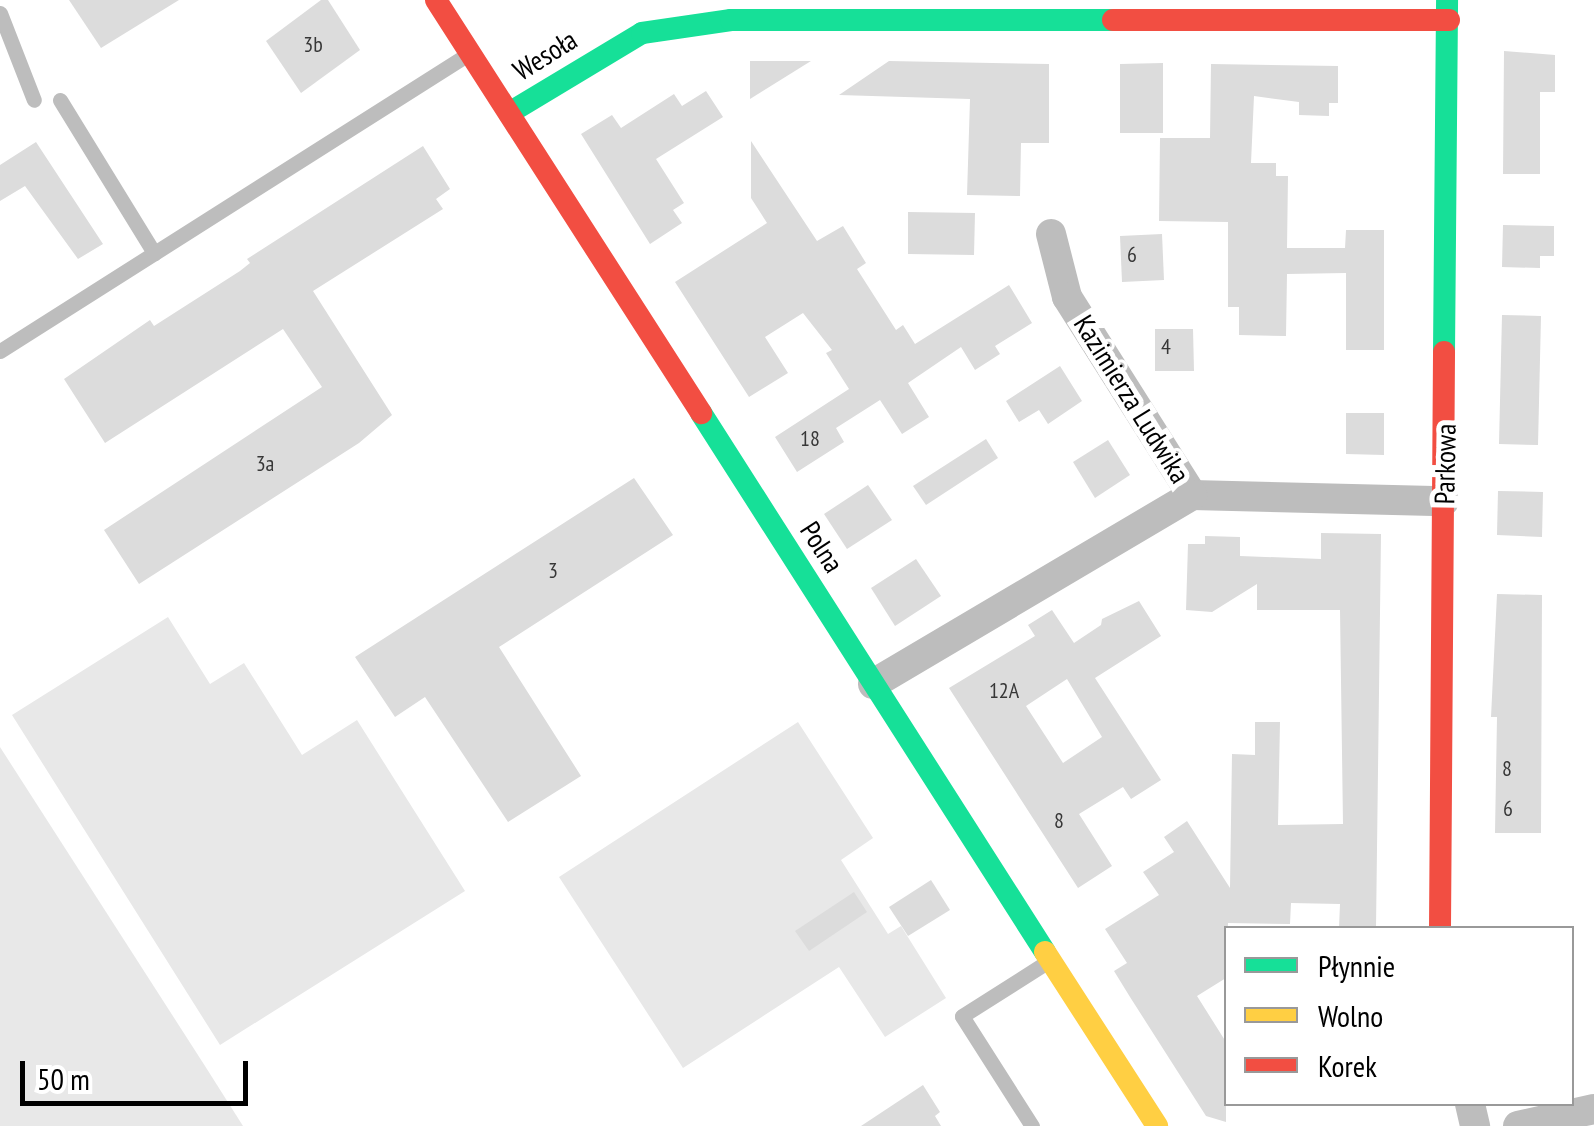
<!DOCTYPE html>
<html>
<head>
<meta charset="utf-8">
<style>
  body { margin:0 }
  #map { position:relative; width:1594px; height:1126px; overflow:hidden; background:#fff; font-family:"PT Sans Narrow",sans-serif }
  div>[style] { position:absolute }
  [style*='--x'] { left:calc(var(--x)*1px); top:calc(var(--y)*1px); width:calc(var(--w)*1px); rotate:calc(var(--a)*1deg) }
  .green>* { inset:0; background:#e8e8e8 }
  .building>* { inset:0; background:#dcdcdc }
  .lane>* { height:15px; margin:-7.5px; padding:0 7.5px; transform-origin:7.5px; border-radius:7.5px; background:#bdbdbd }
  .street>* { height:30px; margin:-15px; padding:0 15px; transform-origin:15px; border-radius:15px; background:#bdbdbd }
  .fast>* { height:22px; margin:-11px; padding:0 11px; transform-origin:11px; border-radius:11px; background:#16e098 }
  .slow>* { height:22px; margin:-11px; padding:0 11px; transform-origin:11px; border-radius:11px; background:#ffcf43 }
  .jam>* { height:22px; margin:-11px; padding:0 11px; transform-origin:11px; border-radius:11px; background:#f24e42 }
  span { translate:-50% -50%; white-space:nowrap; text-align:center; line-height:1.15; -webkit-text-stroke:10px #fff; paint-order:stroke }
  .number-label { font-size:22px; color:#373737 }
  .number-label span { -webkit-text-stroke-width:0 }
  .street-label { font-size:28px; color:#000 }
  .legend { position:absolute; left:1224px; top:926px; width:350px; height:180px; box-sizing:border-box; background:#fff; border:2px solid #999; margin:0; padding:12px 18px; list-style:none; font-size:30px; color:#000 }
  .legend li { display:flex; align-items:center; gap:20px; height:50px }
  .legend b { width:50px; border:2px solid #999 }
  .scale { position:absolute; left:20px; top:1061px; width:228px; height:45px; box-sizing:border-box; border:5px solid #000; border-top:0; padding-left:12px; font-size:30px; line-height:35px; white-space:nowrap; color:#000; -webkit-text-stroke:8px #fff; paint-order:stroke }
</style>
</head>
<body>
<div id="map">
  <div class="green">
    <i style="clip-path:polygon(168px 617px,210px 684px,244px 663px,302px 755px,357px 720px,465px 891px,220px 1045px,12px 715px)"></i>
    <i style="clip-path:polygon(798px 722px,873px 838px,841px 860px,888px 934px,901px 926px,946px 998px,885px 1037px,839px 967px,683px 1068px,559px 877px)"></i>
    <i style="clip-path:polygon(0 747px,205px 1066px,243px 1126px,0 1126px)"></i>
  </div>
  <div class="building">
    <i style="clip-path:polygon(69px 0,179px 0,101px 48px)"></i>
    <i style="clip-path:polygon(321px 0,328px 0,360px 50px,301px 93px,266px 41px)"></i>
    <i style="clip-path:polygon(1504px 51px,1555px 55px,1555px 92px,1540px 92px,1540px 174px,1503px 174px)"></i>
    <i style="clip-path:polygon(750px 61px,811px 61px,750px 99px)"></i>
    <i style="clip-path:polygon(889px 61px,1049px 64px,1049px 143px,1021px 143px,1020px 196px,967px 195px,970px 99px,839px 95px)"></i>
    <i style="clip-path:polygon(1163px 63px,1163px 133px,1120px 133px,1120px 64px)"></i>
    <i style="clip-path:polygon(1211px 64px,1338px 66px,1338px 103px,1329px 103px,1329px 116px,1299px 115px,1299px 102px,1254px 96px,1251px 163px,1276px 163px,1276px 176px,1288px 176px,1287px 248px,1345px 248px,1346px 230px,1384px 230px,1384px 350px,1346px 350px,1346px 273px,1287px 274px,1286px 336px,1239px 335px,1239px 307px,1228px 307px,1228px 222px,1159px 221px,1160px 138px,1210px 138px)"></i>
    <i style="clip-path:polygon(706px 91px,723px 117px,656px 159px,684px 203px,673px 210px,682px 223px,650px 244px,581px 134px,612px 115px,621px 128px,674px 94px,682px 106px)"></i>
    <i style="clip-path:polygon(751px 141px,817px 241px,843px 226px,866px 263px,857px 269px,896px 330px,903px 325px,915px 344px,1009px 285px,1032px 323px,995px 346px,1000px 354px,975px 370px,961px 347px,908px 383px,929px 417px,902px 434px,880px 400px,836px 428px,844px 442px,797px 472px,775px 437px,849px 389px,826px 353px,832px 350px,803px 313px,765px 337px,788px 373px,749px 397px,675px 282px,767px 223px,751px 198px)"></i>
    <i style="clip-path:polygon(36px 142px,103px 244px,78px 259px,25px 186px,0 201px,0 165px)"></i>
    <i style="clip-path:polygon(423px 146px,450px 189px,436px 199px,443px 209px,313px 291px,392px 415px,359px 443px,139px 584px,104px 530px,322px 387px,283px 329px,105px 443px,64px 379px,150px 320px,154px 326px,240px 271px,250px 263px,247px 259px)"></i>
    <i style="clip-path:polygon(908px 212px,975px 213px,974px 255px,908px 254px)"></i>
    <i style="clip-path:polygon(1503px 225px,1554px 226px,1554px 256px,1540px 256px,1540px 268px,1502px 267px)"></i>
    <i style="clip-path:polygon(1162px 234px,1164px 280px,1122px 282px,1120px 236px)"></i>
    <i style="clip-path:polygon(1502px 315px,1541px 316px,1538px 445px,1499px 444px)"></i>
    <i style="clip-path:polygon(1155px 329px,1193px 329px,1194px 371px,1155px 371px)"></i>
    <i style="clip-path:polygon(1060px 366px,1082px 401px,1048px 424px,1039px 410px,1019px 422px,1006px 401px)"></i>
    <i style="clip-path:polygon(1346px 413px,1384px 413px,1384px 455px,1346px 454px)"></i>
    <i style="clip-path:polygon(986px 439px,998px 458px,926px 505px,913px 486px)"></i>
    <i style="clip-path:polygon(1108px 440px,1130px 475px,1095px 498px,1073px 462px)"></i>
    <i style="clip-path:polygon(634px 478px,673px 535px,499px 647px,581px 776px,508px 822px,425px 697px,395px 717px,355px 657px)"></i>
    <i style="clip-path:polygon(868px 485px,892px 520px,847px 549px,824px 514px)"></i>
    <i style="clip-path:polygon(1498px 491px,1543px 492px,1542px 537px,1497px 535px)"></i>
    <i style="clip-path:polygon(1321px 533px,1381px 534px,1376px 928px,1339px 928px,1340px 904px,1291px 903px,1290px 924px,1228px 923px,1226px 978px,1197px 996px,1226px 1042px,1226px 1122px,1206px 1116px,1130px 997px,1114px 971px,1127px 963px,1105px 929px,1159px 895px,1143px 872px,1174px 852px,1164px 837px,1187px 821px,1230px 888px,1232px 754px,1255px 755px,1255px 722px,1280px 722px,1278px 825px,1343px 824px,1340px 610px,1257px 610px,1257px 584px,1212px 612px,1186px 610px,1188px 544px,1205px 544px,1205px 536px,1240px 537px,1240px 556px,1321px 559px)"></i>
    <i style="clip-path:polygon(916px 559px,941px 596px,895px 626px,871px 588px)"></i>
    <i style="clip-path:polygon(1497px 594px,1542px 595px,1541px 833px,1495px 833px,1497px 717px,1491px 717px)"></i>
    <i style="clip-path:polygon(evenodd,1139px 601px,1161px 636px,1095px 678px,1161px 780px,1131px 799px,1123px 787px,1079px 814px,1112px 866px,1078px 888px,949px 688px,1035px 636px,1028px 625px,1052px 610px,1074px 643px,1101px 625px,1102px 619px,1139px 601px,1067px 679px,1102px 737px,1063px 763px,1026px 706px,1067px 679px)"></i>
    <i style="clip-path:polygon(931px 880px,950px 910px,908px 936px,889px 907px)"></i>
    <i style="clip-path:polygon(854px 892px,867px 912px,809px 951px,795px 931px)"></i>
    <i style="clip-path:polygon(923px 1085px,940px 1112px,935px 1116px,941px 1126px,861px 1126px)"></i>
  </div>
  <div class="lane">
    <i style="--x:0;--y:13;--w:93;--a:68.7"></i>
    <i style="--x:60;--y:100;--w:180;--a:58.4"></i>
    <i style="--x:0;--y:351;--w:551;--a:-32.39"></i>
    <i style="--x:1032;--y:1126;--w:130;--a:-122.5"></i>
    <i style="--x:962;--y:1016;--w:101;--a:-32.4"></i>
  </div>
  <div class="street">
    <i style="--x:1051;--y:234;--w:65;--a:75.7"></i>
    <i style="--x:1067;--y:297;--w:234;--a:57.7"></i>
    <i style="--x:1192;--y:495;--w:252;--a:1.4"></i>
    <i style="--x:873;--y:684;--w:371;--a:-30.6"></i>
    <i style="--x:1470;--y:1104;--w:23;--a:77"></i>
    <i style="--x:1518;--y:1126;--w:78;--a:-12.6"></i>
  </div>
  <div class="fast">
    <i style="--x:509;--y:113;--w:155;--a:-31"></i>
    <i style="--x:642;--y:33;--w:90;--a:-8.3"></i>
    <i style="--x:731;--y:20;--w:382;--a:0"></i>
    <i style="--x:1444;--y:352;--w:352;--a:-89.5"></i>
    <i style="--x:701;--y:413;--w:639;--a:57.45"></i>
  </div>
  <div class="slow">
    <i style="--x:1045;--y:952;--w:207;--a:57.2"></i>
  </div>
  <div class="jam">
    <i style="--x:436;--y:0;--w:491;--a:57.3"></i>
    <i style="--x:1113;--y:20;--w:336;--a:0"></i>
    <i style="--x:1440;--y:928;--w:576;--a:-89.6"></i>
  </div>
  <div class="number-label">
    <span style="left:313px;top:45px">3b</span>
    <span style="left:1132px;top:255px">6</span>
    <span style="left:1166px;top:347px">4</span>
    <span style="left:810px;top:439px">18</span>
    <span style="left:265px;top:464px">3a</span>
    <span style="left:553px;top:571px">3</span>
    <span style="left:1004px;top:691px">12A</span>
    <span style="left:1507px;top:769px">8</span>
    <span style="left:1508px;top:809px">6</span>
    <span style="left:1059px;top:821px">8</span>
  </div>
  <div class="street-label">
    <span style="left:545px;top:55px;rotate:-32deg">Wesoła</span>
    <span style="left:1132px;top:399px;rotate:58deg">Kazimierza Ludwika</span>
    <span style="left:1445px;top:464px;rotate:-89deg">Parkowa</span>
    <span style="left:822px;top:547px;rotate:57deg">Polna</span>
  </div>
  <ul class="legend">
  <li><b style="height:12px;background:#16e098"></b>Płynnie</li>
  <li><b style="height:12px;background:#ffcf43"></b>Wolno</li>
  <li><b style="height:12px;background:#f24e42"></b>Korek</li>
  </ul>
  <div class="scale">50 m</div>
</div>
</body>
</html>
